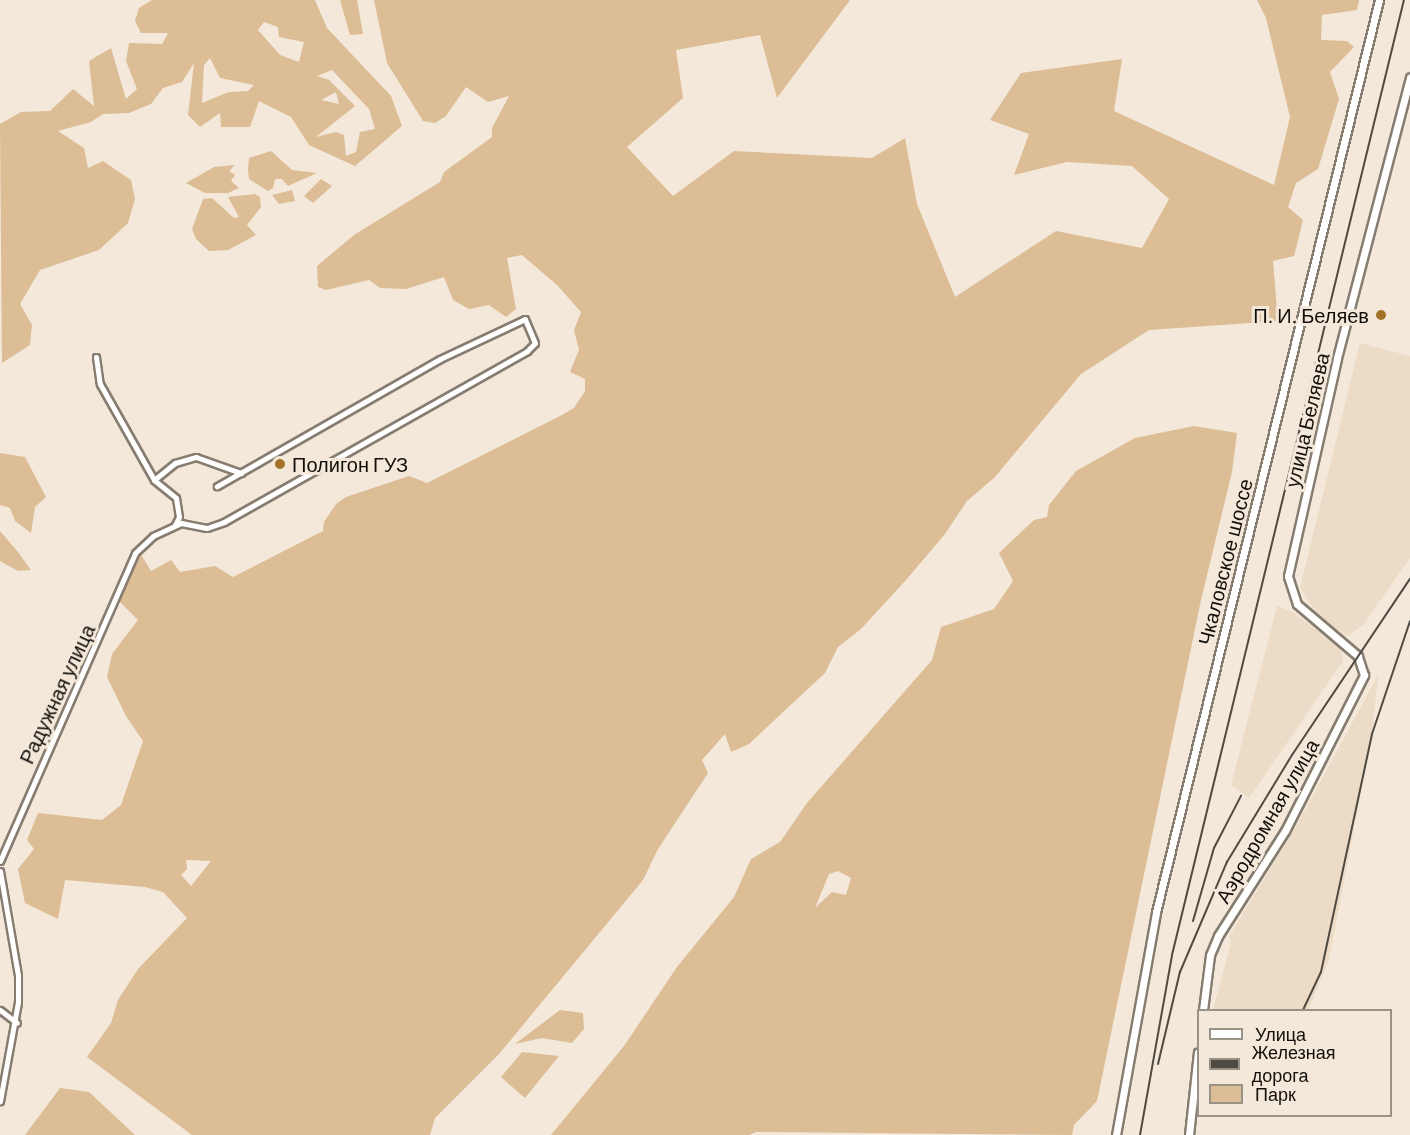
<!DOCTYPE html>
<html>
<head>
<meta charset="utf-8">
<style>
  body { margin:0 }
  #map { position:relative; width:1410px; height:1135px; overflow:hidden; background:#f3e8d9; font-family:Barlow,sans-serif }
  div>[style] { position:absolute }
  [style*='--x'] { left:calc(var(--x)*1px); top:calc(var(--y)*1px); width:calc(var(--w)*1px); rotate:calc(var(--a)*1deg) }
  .built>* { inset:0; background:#ecdbc6 }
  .green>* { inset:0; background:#dcbd95 }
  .roads { filter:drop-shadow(2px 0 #867c6f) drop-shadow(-2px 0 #867c6f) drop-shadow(0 2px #867c6f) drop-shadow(0 -2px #867c6f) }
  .minor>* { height:5px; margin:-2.5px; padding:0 2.5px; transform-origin:2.5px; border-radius:2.5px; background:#fff }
  .tertiary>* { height:7px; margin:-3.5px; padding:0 3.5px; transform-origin:3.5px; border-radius:3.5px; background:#fff }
  .rail>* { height:2px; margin:-1px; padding:0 1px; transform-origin:1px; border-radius:1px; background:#4f4a42 }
  .dots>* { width:16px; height:16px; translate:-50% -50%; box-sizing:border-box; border:3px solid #f3e8d9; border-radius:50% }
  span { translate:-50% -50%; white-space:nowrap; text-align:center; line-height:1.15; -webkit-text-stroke:6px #f3e8d9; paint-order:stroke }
  .poi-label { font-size:20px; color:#13100b }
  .right { translate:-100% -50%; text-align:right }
  .left { translate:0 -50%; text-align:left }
  .street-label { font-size:20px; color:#13100b }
  .legend { position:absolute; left:1197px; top:1009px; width:195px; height:108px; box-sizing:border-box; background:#f3e8d9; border:2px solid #999287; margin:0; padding:8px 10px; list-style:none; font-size:18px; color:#13100b }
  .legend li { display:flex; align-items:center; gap:12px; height:30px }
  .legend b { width:30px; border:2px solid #999287 }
</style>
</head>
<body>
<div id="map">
  <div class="built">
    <i style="clip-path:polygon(1360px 343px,1410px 356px,1410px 558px,1363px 625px,1347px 636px,1320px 618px,1300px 588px)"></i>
    <i style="clip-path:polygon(1277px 606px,1293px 612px,1341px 649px,1343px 661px,1249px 798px,1231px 785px)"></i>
    <i style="clip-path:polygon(1378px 675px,1372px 734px,1329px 960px,1308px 1010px,1213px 1010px,1231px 943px,1229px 936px,1292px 834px)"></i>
  </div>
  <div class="green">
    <i style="clip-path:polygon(evenodd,152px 0,315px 0,327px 28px,391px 96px,402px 126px,355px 166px,309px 145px,291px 117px,259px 101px,250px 127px,221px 127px,220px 113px,200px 127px,188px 115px,194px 63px,182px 82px,163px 88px,151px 104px,129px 113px,103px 114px,91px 122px,58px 131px,84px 148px,88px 168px,103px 161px,131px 180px,135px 199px,128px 223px,99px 250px,40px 270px,20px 304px,32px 325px,30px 345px,2px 363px,0 124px,21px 112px,50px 111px,73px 89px,94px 106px,89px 61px,111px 48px,126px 99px,137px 89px,126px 61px,129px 43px,162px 44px,168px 33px,141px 33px,135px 21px,139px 8px,152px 0,264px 22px,278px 27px,279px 37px,304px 42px,299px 62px,280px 55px,258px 30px,264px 22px,152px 0,210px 58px,220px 78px,254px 85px,248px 91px,229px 92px,202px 103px,204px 65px,210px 58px,152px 0,332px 70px,369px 109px,375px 129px,360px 132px,356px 152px,346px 156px,344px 135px,336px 132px,316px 137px,355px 106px,329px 80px,317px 76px,332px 70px,152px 0,336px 92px,339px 104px,321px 100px,336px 92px)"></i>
    <i style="clip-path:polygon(340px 0,357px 0,363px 34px,350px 35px)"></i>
    <i style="clip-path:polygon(evenodd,374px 0,850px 0,777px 98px,760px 35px,676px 50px,683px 98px,627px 147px,673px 196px,734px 151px,872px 158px,905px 138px,917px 204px,955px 297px,1056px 231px,1142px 248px,1169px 199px,1132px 166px,1067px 162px,1014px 175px,1029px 134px,990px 120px,1021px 73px,1122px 59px,1114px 111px,1274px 185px,1290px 117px,1266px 18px,1257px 0,1359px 0,1357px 10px,1322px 15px,1321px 40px,1347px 41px,1354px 47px,1330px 72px,1339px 99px,1318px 169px,1296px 183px,1288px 207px,1303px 220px,1294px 256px,1273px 261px,1278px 321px,1149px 330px,1081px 374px,994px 478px,967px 501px,945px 534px,906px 580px,861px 629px,838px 647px,825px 673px,749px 744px,731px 752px,725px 734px,702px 760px,708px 773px,658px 849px,643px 880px,499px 1054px,435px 1118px,430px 1135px,192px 1135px,87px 1057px,111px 1023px,118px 1000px,138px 969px,187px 918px,163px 892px,145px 887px,65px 880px,58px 919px,25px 903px,18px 869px,34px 849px,27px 840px,38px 813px,102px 820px,121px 805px,143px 741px,126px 716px,107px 677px,112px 654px,138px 620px,119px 601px,134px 561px,140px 553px,151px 571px,171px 560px,180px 572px,215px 566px,233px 577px,323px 531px,324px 522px,336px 504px,346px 497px,409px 476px,427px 483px,562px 415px,574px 408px,585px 391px,585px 379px,570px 372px,579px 350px,574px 330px,581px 312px,557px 285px,522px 255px,507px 258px,516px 309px,506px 317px,489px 305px,469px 309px,453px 300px,444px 277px,406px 289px,380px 288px,369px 280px,326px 290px,318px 287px,317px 266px,354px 235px,440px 182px,444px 172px,492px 137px,492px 128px,509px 96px,488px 102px,466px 87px,446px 116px,435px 123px,423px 121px,387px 63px,374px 0,186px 860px,211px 861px,191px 886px,181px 875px,187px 869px,186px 860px)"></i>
    <i style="clip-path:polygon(271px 151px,292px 170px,317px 173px,288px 186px,282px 179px,275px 179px,273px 188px,268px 191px,249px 179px,248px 170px,249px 158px)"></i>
    <i style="clip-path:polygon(235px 165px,229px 171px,235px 175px,231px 181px,239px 188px,228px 193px,205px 193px,186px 183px,214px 167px)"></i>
    <i style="clip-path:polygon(321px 179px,332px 186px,313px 203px,304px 196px)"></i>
    <i style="clip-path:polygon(292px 190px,295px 201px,279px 204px,272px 195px)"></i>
    <i style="clip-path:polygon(255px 194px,260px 197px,261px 207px,247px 225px,256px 235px,228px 250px,209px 251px,196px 239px,192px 229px,203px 199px,212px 198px,234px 218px,239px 217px,228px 197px)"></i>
    <i style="clip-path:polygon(evenodd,1194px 426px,1237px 433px,1232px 472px,1201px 600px,1097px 1101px,1074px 1125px,1072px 1135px,756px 1132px,749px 1135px,551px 1135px,624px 1046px,677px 967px,734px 897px,751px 859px,780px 842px,807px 803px,932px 660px,941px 627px,994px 609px,1013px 581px,999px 553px,1034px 520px,1047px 517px,1049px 505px,1076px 471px,1135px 438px,1194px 426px,838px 871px,851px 878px,846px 895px,832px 892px,815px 908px,829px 874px,838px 871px)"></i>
    <i style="clip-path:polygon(0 453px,25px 457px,46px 497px,35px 507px,31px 533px,15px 521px,10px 508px,0 505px)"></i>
    <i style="clip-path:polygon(0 531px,18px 552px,31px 570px,18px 571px,0 561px)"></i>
    <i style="clip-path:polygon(560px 1010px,583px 1013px,584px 1029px,572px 1043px,542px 1038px,515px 1044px)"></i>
    <i style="clip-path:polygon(522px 1052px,559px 1056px,525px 1098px,501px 1077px)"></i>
    <i style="clip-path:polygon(60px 1088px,89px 1092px,135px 1135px,25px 1135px)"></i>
  </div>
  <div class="roads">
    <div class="minor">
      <i style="--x:96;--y:357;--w:27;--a:82"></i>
      <i style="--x:100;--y:384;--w:110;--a:60.6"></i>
      <i style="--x:154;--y:480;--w:28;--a:39"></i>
      <i style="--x:176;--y:498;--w:19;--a:81"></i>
      <i style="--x:179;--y:517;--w:9;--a:117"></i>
      <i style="--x:154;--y:480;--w:27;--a:-39"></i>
      <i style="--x:175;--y:463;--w:22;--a:-16"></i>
      <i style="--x:196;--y:457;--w:48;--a:19.6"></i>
      <i style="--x:0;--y:861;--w:336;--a:-66.3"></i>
      <i style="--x:135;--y:553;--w:25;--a:-43"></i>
      <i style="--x:153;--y:536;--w:31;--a:-25"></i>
      <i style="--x:181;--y:523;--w:26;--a:11"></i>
      <i style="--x:207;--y:528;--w:18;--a:-19"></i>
      <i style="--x:224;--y:522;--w:348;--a:-29.4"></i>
      <i style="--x:527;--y:351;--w:11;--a:-45"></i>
      <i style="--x:535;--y:343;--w:26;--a:-113"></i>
      <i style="--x:525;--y:319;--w:94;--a:154.8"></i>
      <i style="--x:440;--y:359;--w:257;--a:150.3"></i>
      <i style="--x:0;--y:871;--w:106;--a:80.2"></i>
      <i style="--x:18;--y:975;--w:27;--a:90"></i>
      <i style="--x:18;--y:1002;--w:101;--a:100.3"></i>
      <i style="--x:0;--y:1010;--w:21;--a:37"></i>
    </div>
    <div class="tertiary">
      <i style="--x:1203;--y:1010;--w:55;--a:-82.7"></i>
      <i style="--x:1210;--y:955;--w:21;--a:-67"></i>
      <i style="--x:1218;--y:936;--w:125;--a:-57.5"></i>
      <i style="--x:1285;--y:831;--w:175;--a:-63.1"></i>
      <i style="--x:1364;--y:675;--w:20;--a:-108"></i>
      <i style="--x:1358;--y:656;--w:80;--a:-139.6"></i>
      <i style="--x:1297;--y:604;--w:29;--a:-108"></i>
      <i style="--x:1288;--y:576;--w:223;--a:-77.3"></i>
      <i style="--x:1337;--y:358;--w:290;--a:-75.4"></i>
      <i style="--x:1116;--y:1135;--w:227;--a:-79.8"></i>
      <i style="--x:1156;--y:912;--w:939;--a:-76.26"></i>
      <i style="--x:1189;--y:1135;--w:83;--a:-83.8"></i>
    </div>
  </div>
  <div class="rail">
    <i style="--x:1193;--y:921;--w:76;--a:-74"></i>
    <i style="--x:1214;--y:848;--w:59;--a:-62.6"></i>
    <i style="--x:1303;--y:1010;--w:42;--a:-64.7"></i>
    <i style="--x:1321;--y:972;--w:243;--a:-77.9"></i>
    <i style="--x:1372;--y:734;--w:119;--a:-71.4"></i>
    <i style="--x:1158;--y:1064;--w:95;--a:-76.6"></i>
    <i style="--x:1180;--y:972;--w:120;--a:-66.9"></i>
    <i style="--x:1227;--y:862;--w:125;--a:-58.7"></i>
    <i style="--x:1292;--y:755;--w:212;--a:-56.2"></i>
    <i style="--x:1140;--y:1135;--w:183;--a:-79.9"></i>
    <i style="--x:1172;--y:955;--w:983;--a:-76.35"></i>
  </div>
  <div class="dots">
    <i style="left:1381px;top:315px;background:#a37227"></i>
    <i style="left:280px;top:464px;background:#a37227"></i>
  </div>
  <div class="poi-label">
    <span class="right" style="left:1369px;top:315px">П. И. Беляев</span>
    <span class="left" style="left:292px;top:464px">Полигон ГУЗ</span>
  </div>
  <div class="street-label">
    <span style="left:1307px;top:420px;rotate:-77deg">улица Беляева</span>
    <span style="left:1225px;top:562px;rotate:-76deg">Чкаловское шоссе</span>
    <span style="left:57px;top:694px;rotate:-65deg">Радужная улица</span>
    <span style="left:1267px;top:821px;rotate:-60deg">Аэродромная улица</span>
  </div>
  <ul class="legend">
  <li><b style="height:8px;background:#fff"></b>Улица</li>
  <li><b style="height:8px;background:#4f4a42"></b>Железная дорога</li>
  <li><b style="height:16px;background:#dcbd95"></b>Парк</li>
  </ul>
</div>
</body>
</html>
